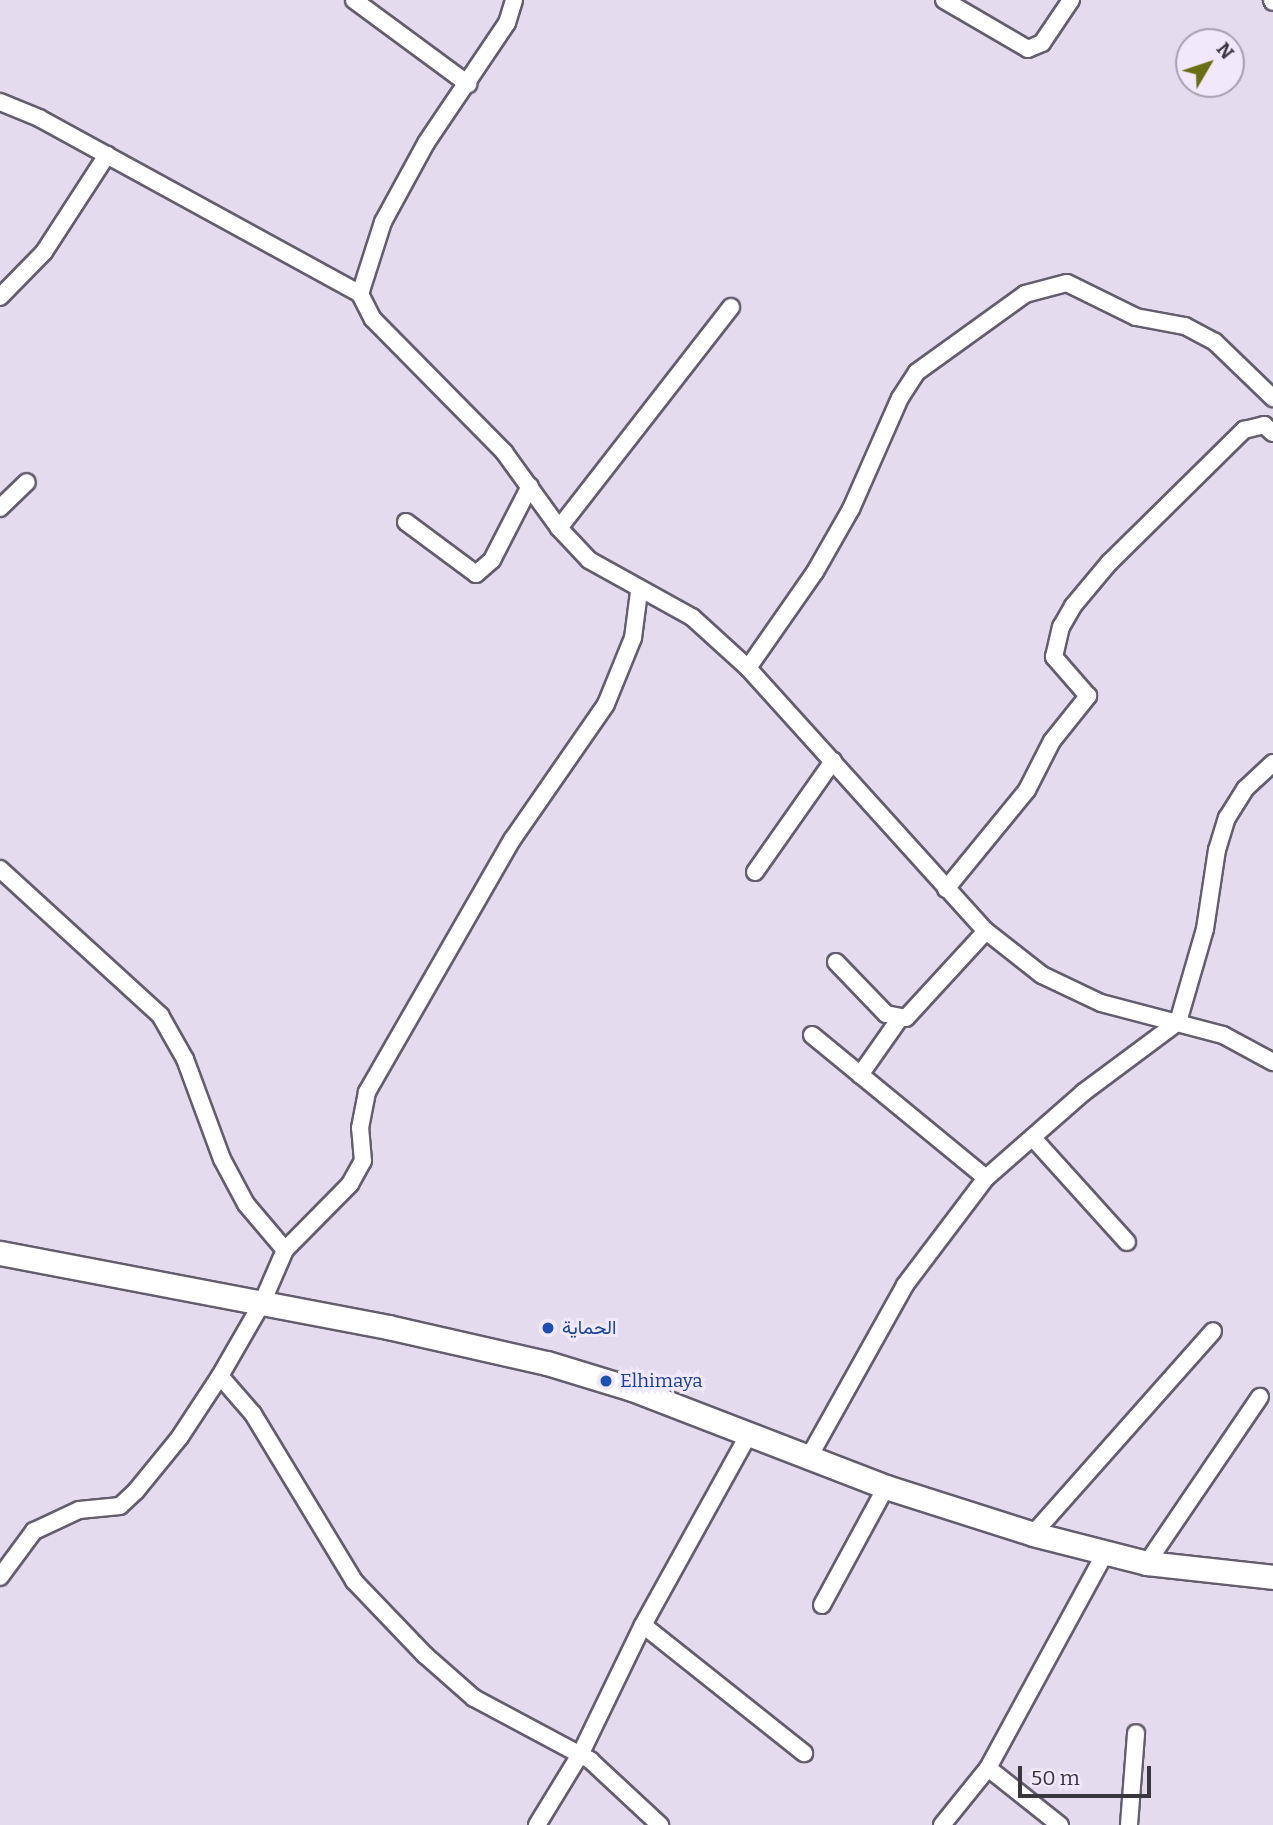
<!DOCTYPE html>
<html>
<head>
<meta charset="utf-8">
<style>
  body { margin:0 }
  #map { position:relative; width:1273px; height:1825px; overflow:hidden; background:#e4dbee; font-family:Bitter,Vazirmatn,serif }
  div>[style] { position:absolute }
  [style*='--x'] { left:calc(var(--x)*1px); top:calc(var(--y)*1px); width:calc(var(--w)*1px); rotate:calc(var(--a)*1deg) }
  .roads { filter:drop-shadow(2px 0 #645d6d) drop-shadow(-2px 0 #645d6d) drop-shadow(0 2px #645d6d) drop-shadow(0 -2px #645d6d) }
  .street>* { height:16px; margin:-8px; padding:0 8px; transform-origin:8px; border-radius:8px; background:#fff }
  .secondary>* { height:23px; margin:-11.5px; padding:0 11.5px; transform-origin:11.5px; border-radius:11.5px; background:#fff }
  .dots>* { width:19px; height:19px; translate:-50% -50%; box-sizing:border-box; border:4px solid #f1e8fc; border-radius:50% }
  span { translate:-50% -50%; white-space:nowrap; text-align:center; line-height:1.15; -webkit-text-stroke:6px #f1e8fc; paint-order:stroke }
  .transit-label { font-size:19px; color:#164399 }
  .left { translate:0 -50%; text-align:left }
  .north { position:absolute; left:1175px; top:28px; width:70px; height:70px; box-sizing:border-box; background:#f1e8fc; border:2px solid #a7a1b0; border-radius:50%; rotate:51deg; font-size:19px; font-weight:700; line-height:28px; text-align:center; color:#39363d }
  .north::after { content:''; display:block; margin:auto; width:24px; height:32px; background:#696e13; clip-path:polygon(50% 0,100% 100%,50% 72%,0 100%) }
  .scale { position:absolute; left:1018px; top:1766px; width:133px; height:32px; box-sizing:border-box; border:4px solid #39363d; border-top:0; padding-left:9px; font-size:21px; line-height:24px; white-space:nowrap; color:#39363d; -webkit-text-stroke:5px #f1e8fc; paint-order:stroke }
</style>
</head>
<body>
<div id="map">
  <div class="roads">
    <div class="street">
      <i style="--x:354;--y:0;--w:142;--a:36.4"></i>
      <i style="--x:944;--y:0;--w:97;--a:30.3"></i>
      <i style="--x:1028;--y:49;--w:15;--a:-23"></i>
      <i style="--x:1042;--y:43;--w:52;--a:-56"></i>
      <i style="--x:1272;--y:0;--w:2;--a:63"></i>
      <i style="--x:0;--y:102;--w:42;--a:22.3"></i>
      <i style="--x:39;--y:118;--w:366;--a:28.7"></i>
      <i style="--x:360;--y:294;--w:28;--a:63"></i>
      <i style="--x:373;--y:319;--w:187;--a:45.4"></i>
      <i style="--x:504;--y:452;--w:94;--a:54.1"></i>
      <i style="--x:559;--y:528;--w:44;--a:46.8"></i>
      <i style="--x:589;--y:560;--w:118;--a:29"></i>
      <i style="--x:692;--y:617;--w:76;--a:42.3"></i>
      <i style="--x:748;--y:668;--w:355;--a:47.9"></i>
      <i style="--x:986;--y:931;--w:71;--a:38.2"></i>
      <i style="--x:1042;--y:975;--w:65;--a:25.4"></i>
      <i style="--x:1101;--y:1003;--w:126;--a:14.7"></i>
      <i style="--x:1223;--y:1035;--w:57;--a:28.4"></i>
      <i style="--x:360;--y:294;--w:76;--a:-72.3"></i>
      <i style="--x:383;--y:222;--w:90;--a:-61.4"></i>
      <i style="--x:426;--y:143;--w:145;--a:-56"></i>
      <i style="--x:507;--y:23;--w:24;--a:-73"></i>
      <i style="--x:0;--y:297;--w:63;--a:-45.6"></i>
      <i style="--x:44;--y:252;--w:116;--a:-57"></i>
      <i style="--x:0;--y:508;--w:37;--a:-44"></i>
      <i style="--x:406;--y:522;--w:87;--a:36.6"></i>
      <i style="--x:476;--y:574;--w:21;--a:-41"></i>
      <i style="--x:492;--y:560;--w:83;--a:-62.8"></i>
      <i style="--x:559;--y:528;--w:280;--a:-52.1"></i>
      <i style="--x:748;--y:668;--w:117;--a:-55.1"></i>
      <i style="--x:815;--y:572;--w:73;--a:-60.3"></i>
      <i style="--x:851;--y:509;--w:121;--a:-66.2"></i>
      <i style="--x:900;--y:398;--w:31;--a:-57"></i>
      <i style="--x:917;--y:372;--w:133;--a:-35.8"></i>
      <i style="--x:1025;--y:294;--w:43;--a:-14.7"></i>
      <i style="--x:1067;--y:283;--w:77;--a:26.2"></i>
      <i style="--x:1136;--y:317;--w:50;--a:10.4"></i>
      <i style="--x:1185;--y:326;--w:34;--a:28"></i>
      <i style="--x:1215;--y:342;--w:81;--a:44"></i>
      <i style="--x:0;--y:869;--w:217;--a:42.4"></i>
      <i style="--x:160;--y:1015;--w:51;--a:60.4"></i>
      <i style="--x:185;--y:1059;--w:107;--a:69.7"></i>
      <i style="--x:222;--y:1159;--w:51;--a:61.9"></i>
      <i style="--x:246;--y:1204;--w:60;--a:49.7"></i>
      <i style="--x:285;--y:1250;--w:58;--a:113.5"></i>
      <i style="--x:262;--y:1303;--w:84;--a:119.9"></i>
      <i style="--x:220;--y:1376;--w:73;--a:123.3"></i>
      <i style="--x:180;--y:1437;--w:70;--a:129.2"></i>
      <i style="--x:136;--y:1491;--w:22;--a:137"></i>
      <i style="--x:120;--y:1506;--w:41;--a:174.4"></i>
      <i style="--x:79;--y:1510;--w:50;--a:155"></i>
      <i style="--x:34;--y:1531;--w:57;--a:126.5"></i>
      <i style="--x:755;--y:872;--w:136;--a:-54.9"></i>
      <i style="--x:946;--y:889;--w:128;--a:-50.7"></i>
      <i style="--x:1027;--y:790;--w:55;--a:-63"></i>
      <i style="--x:1052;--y:741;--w:58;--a:-51.3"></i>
      <i style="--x:1088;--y:696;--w:52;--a:-131.1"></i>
      <i style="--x:1054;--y:657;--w:31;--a:-77"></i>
      <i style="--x:1061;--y:627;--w:24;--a:-60"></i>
      <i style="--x:1073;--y:606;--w:56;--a:-50.1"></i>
      <i style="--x:1109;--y:563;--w:190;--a:-44.6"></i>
      <i style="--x:1244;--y:430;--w:21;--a:-14"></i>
      <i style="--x:1264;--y:425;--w:12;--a:42"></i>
      <i style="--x:836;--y:962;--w:72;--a:46.1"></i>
      <i style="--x:886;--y:1014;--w:20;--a:11"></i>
      <i style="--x:906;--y:1018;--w:118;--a:-47.4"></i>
      <i style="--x:812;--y:1035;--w:225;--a:39.4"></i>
      <i style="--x:860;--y:1075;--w:70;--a:-54.9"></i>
      <i style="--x:1033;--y:1138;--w:140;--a:47.9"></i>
      <i style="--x:285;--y:1250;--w:93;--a:-45.4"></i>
      <i style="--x:350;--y:1184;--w:26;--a:-61"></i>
      <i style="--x:363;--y:1161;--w:33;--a:-95"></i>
      <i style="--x:360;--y:1128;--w:37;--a:-79"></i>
      <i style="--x:367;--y:1092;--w:291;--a:-60.1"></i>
      <i style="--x:512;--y:840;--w:165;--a:-55.3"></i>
      <i style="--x:606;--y:704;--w:71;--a:-67.8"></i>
      <i style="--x:633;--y:638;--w:46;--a:-82.6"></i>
      <i style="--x:220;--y:1376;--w:50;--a:49"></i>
      <i style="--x:253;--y:1414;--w:195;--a:58.8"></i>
      <i style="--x:354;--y:1581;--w:103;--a:46.2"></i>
      <i style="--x:425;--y:1655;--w:65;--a:41.3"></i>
      <i style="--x:474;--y:1698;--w:132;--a:28.1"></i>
      <i style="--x:590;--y:1760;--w:96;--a:42.9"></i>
      <i style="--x:809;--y:1457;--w:197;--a:-60.8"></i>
      <i style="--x:905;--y:1285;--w:134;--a:-52.9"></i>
      <i style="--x:986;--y:1178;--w:130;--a:-41.3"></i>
      <i style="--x:1084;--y:1092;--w:117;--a:-36.7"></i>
      <i style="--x:1178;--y:1022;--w:97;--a:-73.8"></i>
      <i style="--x:1205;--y:929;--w:80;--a:-81.4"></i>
      <i style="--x:1217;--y:850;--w:34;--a:-73"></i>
      <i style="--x:1227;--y:818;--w:34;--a:-58"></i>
      <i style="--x:1245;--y:789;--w:38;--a:-43"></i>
      <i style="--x:1033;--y:1534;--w:271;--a:-48.4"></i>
      <i style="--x:1147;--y:1563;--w:201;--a:-55.8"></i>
      <i style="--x:822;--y:1605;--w:134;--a:-61.5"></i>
      <i style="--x:643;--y:1625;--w:206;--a:38.5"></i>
      <i style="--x:988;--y:1768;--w:92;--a:38.4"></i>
      <i style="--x:537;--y:1825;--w:84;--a:-58.6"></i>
      <i style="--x:581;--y:1753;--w:142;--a:-64.2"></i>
      <i style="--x:643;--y:1625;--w:218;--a:-61"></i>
      <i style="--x:942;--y:1825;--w:73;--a:-51.1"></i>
      <i style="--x:988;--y:1768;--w:245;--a:-61.4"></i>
      <i style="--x:1129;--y:1825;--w:92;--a:-85.6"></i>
    </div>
    <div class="secondary">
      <i style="--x:0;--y:1253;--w:395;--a:10.8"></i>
      <i style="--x:388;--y:1327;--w:163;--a:12.8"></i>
      <i style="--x:547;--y:1363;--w:89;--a:17"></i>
      <i style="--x:632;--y:1389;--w:272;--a:21.1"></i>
      <i style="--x:886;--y:1487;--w:154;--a:17.7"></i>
      <i style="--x:1033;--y:1534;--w:118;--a:14.3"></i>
      <i style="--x:1147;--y:1563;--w:127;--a:6.3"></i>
    </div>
  </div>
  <div class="dots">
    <i style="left:548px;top:1328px;background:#1a4fb4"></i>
    <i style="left:606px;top:1381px;background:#1a4fb4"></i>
  </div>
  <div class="transit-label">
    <span class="left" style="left:562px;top:1328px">الحماية</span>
    <span class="left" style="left:620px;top:1381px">Elhimaya</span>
  </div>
  <div class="north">N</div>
  <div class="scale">50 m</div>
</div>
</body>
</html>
